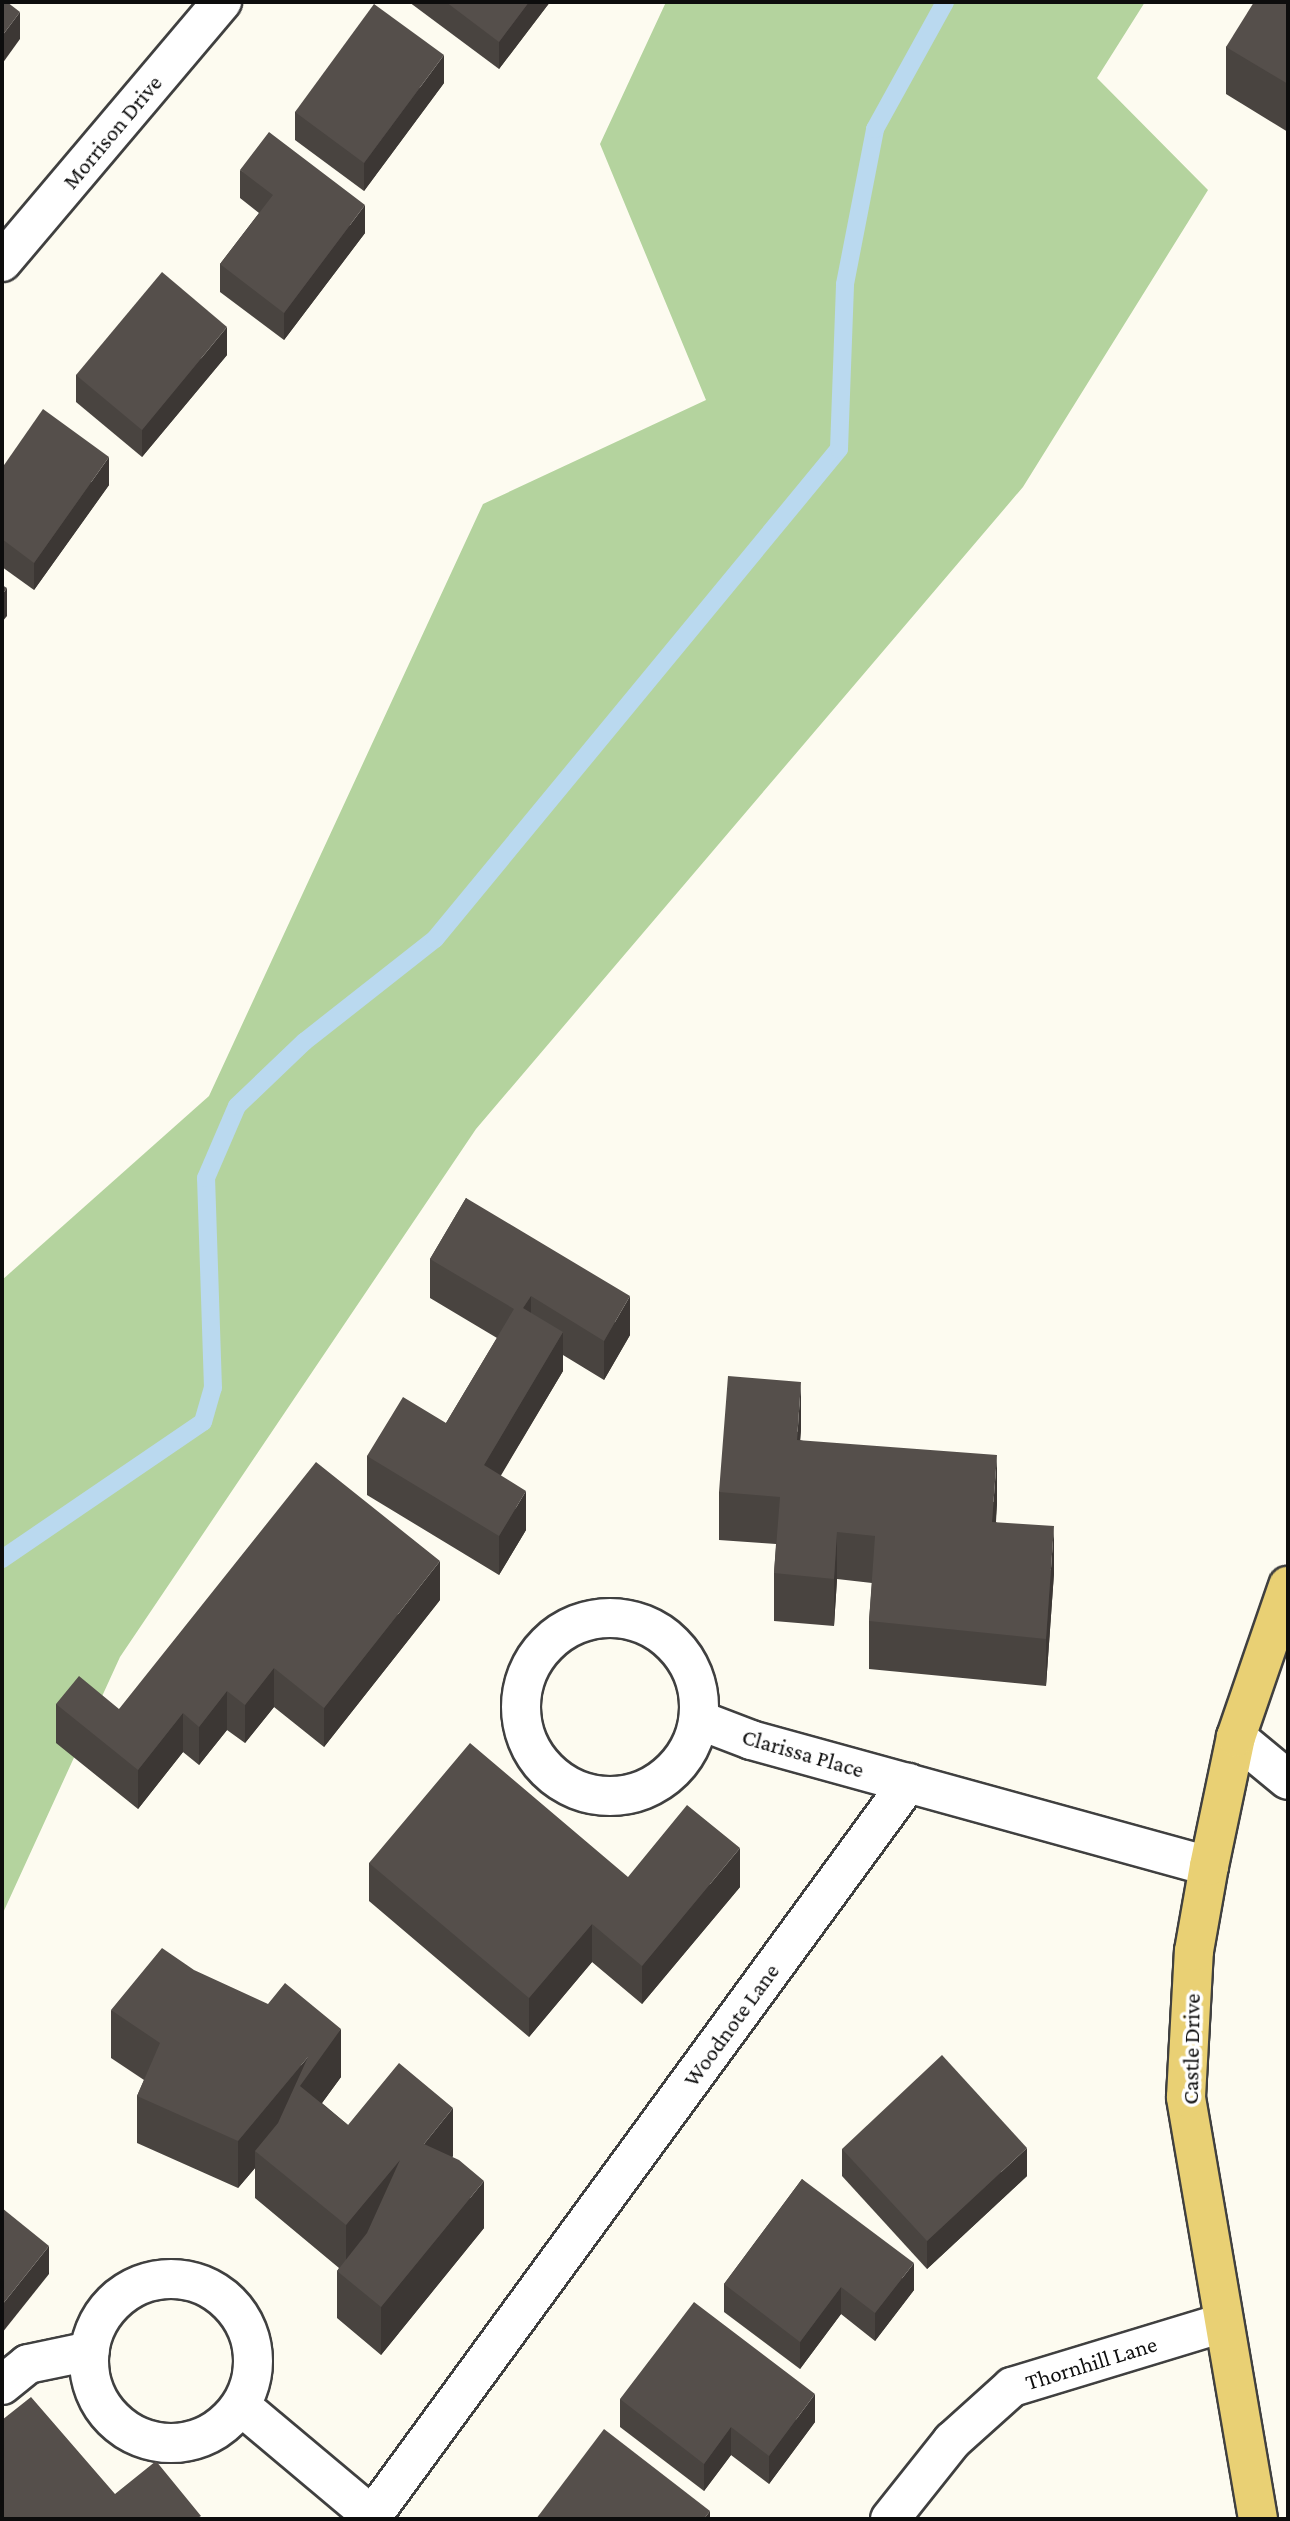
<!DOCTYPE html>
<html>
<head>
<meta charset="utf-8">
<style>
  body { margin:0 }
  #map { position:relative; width:1290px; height:2521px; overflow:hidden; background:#fdfbf0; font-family:"Crimson Pro",serif }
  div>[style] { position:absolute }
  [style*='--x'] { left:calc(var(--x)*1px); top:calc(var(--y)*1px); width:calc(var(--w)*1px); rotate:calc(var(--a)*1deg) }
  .forest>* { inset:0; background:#b4d39e }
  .stream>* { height:18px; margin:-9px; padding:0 9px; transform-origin:9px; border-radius:9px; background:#bad9ef }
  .roads { filter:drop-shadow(2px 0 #404040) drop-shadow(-2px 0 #404040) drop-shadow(0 2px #404040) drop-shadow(0 -2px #404040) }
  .minor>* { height:38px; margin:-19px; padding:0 19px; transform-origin:19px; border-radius:19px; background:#fff }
  .minor>.ring { margin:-19px; padding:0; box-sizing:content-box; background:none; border:38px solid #fff; border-radius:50% }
  .major>* { height:38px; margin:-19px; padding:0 19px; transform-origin:19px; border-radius:19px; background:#e9d074 }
  .wall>* { inset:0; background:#494440 }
  .shaded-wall>* { inset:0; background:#3c3734 }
  .building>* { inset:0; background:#554f4b }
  span { translate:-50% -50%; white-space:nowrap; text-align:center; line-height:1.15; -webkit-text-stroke:7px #fff; paint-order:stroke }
  .street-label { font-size:23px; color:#0d0d0d }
  .frame { position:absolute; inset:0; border:4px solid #0d0d0d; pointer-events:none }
</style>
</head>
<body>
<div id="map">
  <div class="forest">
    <i style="clip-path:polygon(666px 2px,1145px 2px,1097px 78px,1208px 190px,1023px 487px,476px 1129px,120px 1657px,2px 1915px,2px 1280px,209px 1096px,483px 504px,706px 400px,600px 144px)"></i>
  </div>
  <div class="stream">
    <i style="--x:2;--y:1559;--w:243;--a:-34.3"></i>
    <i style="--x:203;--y:1422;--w:35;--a:-74"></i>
    <i style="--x:213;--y:1388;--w:210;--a:-91.9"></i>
    <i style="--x:206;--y:1178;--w:78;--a:-66.7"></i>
    <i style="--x:237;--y:1106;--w:93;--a:-43.7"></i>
    <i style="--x:304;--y:1042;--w:167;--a:-38.2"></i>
    <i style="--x:435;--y:939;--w:635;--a:-50.49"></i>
    <i style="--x:839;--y:449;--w:165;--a:-87.9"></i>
    <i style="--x:845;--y:284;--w:158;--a:-79"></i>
    <i style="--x:875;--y:129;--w:145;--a:-61.1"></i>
  </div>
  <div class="roads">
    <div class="minor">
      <i style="--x:2;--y:262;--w:341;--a:-49.8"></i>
      <i class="ring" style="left:521px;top:1618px;width:140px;height:140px"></i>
      <i style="--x:699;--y:1720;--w:56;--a:21"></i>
      <i style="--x:751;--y:1740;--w:475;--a:15.4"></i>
      <i style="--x:1236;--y:1737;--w:67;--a:39.6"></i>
      <i class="ring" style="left:89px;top:2279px;width:126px;height:126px"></i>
      <i style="--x:2;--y:2385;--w:33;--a:-39"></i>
      <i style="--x:28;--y:2364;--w:63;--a:-11.8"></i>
      <i style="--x:241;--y:2406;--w:171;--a:40"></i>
      <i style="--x:370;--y:2519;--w:912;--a:-53.83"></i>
      <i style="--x:890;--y:2519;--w:100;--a:-51.5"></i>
      <i style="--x:952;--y:2441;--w:81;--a:-42"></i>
      <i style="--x:1012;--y:2387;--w:220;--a:-16.9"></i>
    </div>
    <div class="major">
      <i style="--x:1258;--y:2519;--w:428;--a:-99.7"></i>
      <i style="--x:1186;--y:2097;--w:146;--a:-86.9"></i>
      <i style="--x:1194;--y:1951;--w:86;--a:-80"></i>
      <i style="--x:1209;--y:1866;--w:132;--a:-78.2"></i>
      <i style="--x:1236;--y:1737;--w:160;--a:-71"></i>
    </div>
  </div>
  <div class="wall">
    <i style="clip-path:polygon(409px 2px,550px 2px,499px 69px)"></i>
    <i style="clip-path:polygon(1288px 2px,1288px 132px,1226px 94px,1226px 47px)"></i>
    <i style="clip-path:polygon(444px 83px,364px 191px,295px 140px,295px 112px)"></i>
    <i style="clip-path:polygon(240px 170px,365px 233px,284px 340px,220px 292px,220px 264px,259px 213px,240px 198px)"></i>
    <i style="clip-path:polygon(227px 355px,142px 457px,76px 402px,76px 375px)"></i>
    <i style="clip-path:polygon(2px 468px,109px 485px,34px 590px,2px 567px)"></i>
    <i style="clip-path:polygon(466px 1198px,630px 1335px,604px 1380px,563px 1355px,563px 1371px,500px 1476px,526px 1530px,499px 1575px,367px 1495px,367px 1456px,446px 1423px,497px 1338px,430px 1298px,430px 1259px)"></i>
    <i style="clip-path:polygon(801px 1429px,800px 1440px,997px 1503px,996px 1522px,1054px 1573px,1046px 1686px,869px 1669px,869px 1621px,872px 1583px,837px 1579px,834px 1626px,774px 1621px,774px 1573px,776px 1544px,719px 1540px,719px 1492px)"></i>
    <i style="clip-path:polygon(440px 1600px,324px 1747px,274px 1707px,245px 1743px,227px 1730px,199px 1765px,183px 1752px,138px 1809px,56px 1743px,56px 1704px,119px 1709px)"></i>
    <i style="clip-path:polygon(369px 1863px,628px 1877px,740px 1887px,642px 2004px,592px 1962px,529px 2037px,369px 1901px)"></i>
    <i style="clip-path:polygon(111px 2010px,341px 2077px,322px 2103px,348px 2125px,453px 2156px,452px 2157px,484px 2228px,381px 2355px,337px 2318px,337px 2271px,339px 2268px,255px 2198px,255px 2168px,238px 2188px,137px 2143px,137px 2096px,144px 2080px,111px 2058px)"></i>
    <i style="clip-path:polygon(842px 2149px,1027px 2176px,927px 2269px,842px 2176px)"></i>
    <i style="clip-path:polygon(802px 2179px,914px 2290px,875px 2341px,841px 2314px,800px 2369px,724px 2312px,724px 2284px)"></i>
    <i style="clip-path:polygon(620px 2399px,815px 2422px,769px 2484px,731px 2455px,704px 2491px,620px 2427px)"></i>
  </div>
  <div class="shaded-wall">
    <i style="clip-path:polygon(529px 2px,550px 2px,499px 69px,499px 42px)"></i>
    <i style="clip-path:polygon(20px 12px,20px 39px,2px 64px,2px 36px)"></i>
    <i style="clip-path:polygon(444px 55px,444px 83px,364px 191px,364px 163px)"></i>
    <i style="clip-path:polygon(365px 205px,365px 233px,284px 340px,284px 313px)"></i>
    <i style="clip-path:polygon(227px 327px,227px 355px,142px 457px,142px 430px)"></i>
    <i style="clip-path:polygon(109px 457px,109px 485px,34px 590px,34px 563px)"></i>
    <i style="clip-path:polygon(7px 588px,7px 616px,2px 622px,2px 595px)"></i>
    <i style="clip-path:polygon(531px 1296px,531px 1335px,523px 1308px)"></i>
    <i style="clip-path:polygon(630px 1296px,630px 1335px,604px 1380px,604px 1341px)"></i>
    <i style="clip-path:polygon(563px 1332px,563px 1371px,484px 1504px,484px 1465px)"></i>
    <i style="clip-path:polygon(801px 1382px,801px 1429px,797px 1487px,797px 1440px)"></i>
    <i style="clip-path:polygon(997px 1455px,997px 1503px,992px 1569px,992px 1522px)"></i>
    <i style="clip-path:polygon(526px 1491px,526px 1530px,499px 1575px,499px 1536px)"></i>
    <i style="clip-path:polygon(1054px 1526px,1054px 1573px,1046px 1686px,1046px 1639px)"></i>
    <i style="clip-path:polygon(837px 1532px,837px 1579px,834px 1626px,834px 1579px)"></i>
    <i style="clip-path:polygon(440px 1561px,440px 1600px,324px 1747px,324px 1708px)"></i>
    <i style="clip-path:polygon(274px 1668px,274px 1707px,245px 1743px,245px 1705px)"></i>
    <i style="clip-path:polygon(227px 1691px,227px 1730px,199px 1765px,199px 1727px)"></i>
    <i style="clip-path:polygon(183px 1713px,183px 1752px,138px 1809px,138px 1770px)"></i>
    <i style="clip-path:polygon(740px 1848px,740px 1887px,642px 2004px,642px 1966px)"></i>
    <i style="clip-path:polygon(592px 1924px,592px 1962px,529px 2037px,529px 1998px)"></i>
    <i style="clip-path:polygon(341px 2029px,341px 2077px,300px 2133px,255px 2151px,255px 2168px,238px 2188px,238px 2141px,308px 2057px)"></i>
    <i style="clip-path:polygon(453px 2108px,453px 2156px,424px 2192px,424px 2144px)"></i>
    <i style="clip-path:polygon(1027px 2148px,1027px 2176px,927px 2269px,927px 2241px)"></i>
    <i style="clip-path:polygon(400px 2160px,400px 2207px,346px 2273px,346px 2225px)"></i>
    <i style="clip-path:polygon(484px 2181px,484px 2228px,381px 2355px,381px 2307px)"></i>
    <i style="clip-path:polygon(49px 2246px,49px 2274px,2px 2333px,2px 2305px)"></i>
    <i style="clip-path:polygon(914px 2263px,914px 2290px,875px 2341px,875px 2313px)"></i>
    <i style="clip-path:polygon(841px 2287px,841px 2314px,800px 2369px,800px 2342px)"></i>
    <i style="clip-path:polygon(815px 2394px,815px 2422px,769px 2484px,769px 2456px)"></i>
    <i style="clip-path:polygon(731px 2427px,731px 2455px,704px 2491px,704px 2464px)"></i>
    <i style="clip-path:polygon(710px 2511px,710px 2519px,704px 2519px)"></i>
  </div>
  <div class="building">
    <i style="clip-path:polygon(2px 2px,7px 2px,20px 12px,2px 36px)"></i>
    <i style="clip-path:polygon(446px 2px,529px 2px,499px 42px)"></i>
    <i style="clip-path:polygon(1254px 2px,1288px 2px,1288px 84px,1226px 47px)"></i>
    <i style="clip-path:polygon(374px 4px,444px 55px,364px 163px,295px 112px)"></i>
    <i style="clip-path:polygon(269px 132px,365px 205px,284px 313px,220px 264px,273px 195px,240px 170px)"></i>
    <i style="clip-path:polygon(162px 272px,227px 327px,142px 430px,76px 375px)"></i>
    <i style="clip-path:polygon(43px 409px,109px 457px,34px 563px,2px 539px,2px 468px)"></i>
    <i style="clip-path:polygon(2px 585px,7px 588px,2px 595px)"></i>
    <i style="clip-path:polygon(466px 1198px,630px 1296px,604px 1341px,531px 1296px,523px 1308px,563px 1332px,484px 1465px,526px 1491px,499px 1536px,367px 1456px,403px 1397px,446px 1423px,514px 1309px,430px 1259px)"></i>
    <i style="clip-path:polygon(728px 1376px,801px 1382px,797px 1440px,997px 1455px,992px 1522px,1054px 1526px,1046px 1639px,869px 1621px,875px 1536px,837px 1532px,834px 1579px,774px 1573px,780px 1497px,719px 1492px)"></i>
    <i style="clip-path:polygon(316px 1462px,440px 1561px,324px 1708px,274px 1668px,245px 1705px,227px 1691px,199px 1727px,183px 1713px,138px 1770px,56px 1704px,79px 1676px,119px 1709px)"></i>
    <i style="clip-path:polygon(470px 1743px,628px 1877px,687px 1805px,740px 1848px,642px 1966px,592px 1924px,529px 1998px,369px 1863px)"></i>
    <i style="clip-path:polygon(162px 1948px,194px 1970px,268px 2004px,285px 1983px,341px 2029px,300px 2086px,348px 2125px,399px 2063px,453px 2108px,424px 2144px,459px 2160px,484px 2181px,381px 2307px,337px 2271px,367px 2233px,400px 2160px,346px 2225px,255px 2151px,278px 2123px,308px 2057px,238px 2141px,137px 2096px,160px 2043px,111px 2010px)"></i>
    <i style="clip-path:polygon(942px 2055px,1027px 2148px,927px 2241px,842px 2149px)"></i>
    <i style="clip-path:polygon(802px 2179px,914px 2263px,875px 2313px,841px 2287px,800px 2342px,724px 2284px)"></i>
    <i style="clip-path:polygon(2px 2208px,49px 2246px,2px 2305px)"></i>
    <i style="clip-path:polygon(694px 2302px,815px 2394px,769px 2456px,731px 2427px,704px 2464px,620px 2399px)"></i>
    <i style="clip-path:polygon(31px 2397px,115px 2494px,156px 2461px,201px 2516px,196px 2519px,2px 2519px,2px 2420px)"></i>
    <i style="clip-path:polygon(604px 2429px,710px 2511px,704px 2519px,536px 2519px)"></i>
  </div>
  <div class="street-label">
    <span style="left:112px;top:132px;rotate:-50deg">Morrison Drive</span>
    <span style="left:803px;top:1753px;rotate:16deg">Clarissa Place</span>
    <span style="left:731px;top:2025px;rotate:-54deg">Woodnote Lane</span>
    <span style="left:1191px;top:2049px;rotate:-89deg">Castle Drive</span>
    <span style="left:1091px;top:2363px;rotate:-17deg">Thornhill Lane</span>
  </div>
  <div class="frame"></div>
</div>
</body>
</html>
